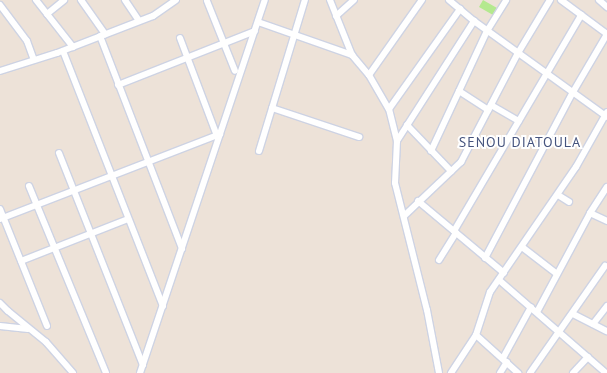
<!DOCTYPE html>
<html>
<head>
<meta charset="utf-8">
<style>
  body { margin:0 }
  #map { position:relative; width:607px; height:373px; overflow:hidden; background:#ede2d8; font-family:"PT Sans",sans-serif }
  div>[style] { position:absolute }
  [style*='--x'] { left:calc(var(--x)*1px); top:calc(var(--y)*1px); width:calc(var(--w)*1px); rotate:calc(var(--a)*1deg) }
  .green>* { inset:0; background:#b4e98f }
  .roads { filter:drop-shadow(1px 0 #ced3e3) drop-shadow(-1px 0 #ced3e3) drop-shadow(0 1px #ced3e3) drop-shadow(0 -1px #ced3e3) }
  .minor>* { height:6px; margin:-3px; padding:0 3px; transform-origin:3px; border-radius:3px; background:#fff }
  span { translate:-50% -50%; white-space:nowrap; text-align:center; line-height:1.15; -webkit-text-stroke:4px #fff; paint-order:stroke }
  .quarter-label { font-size:14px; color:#45537d; letter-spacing:1px }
</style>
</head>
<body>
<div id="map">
  <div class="green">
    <i style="clip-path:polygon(483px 0,497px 8px,493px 15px,479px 7px)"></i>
  </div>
  <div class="roads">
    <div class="minor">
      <i style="--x:36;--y:0;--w:60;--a:51.8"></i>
      <i style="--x:81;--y:0;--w:42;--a:54.8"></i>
      <i style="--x:125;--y:0;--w:25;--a:56"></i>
      <i style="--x:330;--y:0;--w:59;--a:68.2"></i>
      <i style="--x:352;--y:55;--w:26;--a:50"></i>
      <i style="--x:369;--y:75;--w:39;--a:60"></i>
      <i style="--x:389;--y:109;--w:33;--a:76"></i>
      <i style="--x:397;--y:141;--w:42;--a:92.7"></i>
      <i style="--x:395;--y:183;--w:131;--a:75.9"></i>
      <i style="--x:427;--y:310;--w:64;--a:79.2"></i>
      <i style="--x:449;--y:0;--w:33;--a:40"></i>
      <i style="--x:474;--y:21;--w:164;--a:35.8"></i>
      <i style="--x:561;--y:0;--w:57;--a:36.5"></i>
      <i style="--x:599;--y:0;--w:11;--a:41"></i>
      <i style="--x:207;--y:1;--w:75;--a:68.2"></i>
      <i style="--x:0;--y:5;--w:45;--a:53.1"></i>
      <i style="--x:27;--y:41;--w:20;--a:70"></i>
      <i style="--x:47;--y:14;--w:22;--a:-39"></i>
      <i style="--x:336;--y:16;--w:24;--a:-42"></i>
      <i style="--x:258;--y:22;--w:100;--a:19.3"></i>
      <i style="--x:100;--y:36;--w:228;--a:68.9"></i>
      <i style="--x:180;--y:38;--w:105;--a:69.3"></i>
      <i style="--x:63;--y:51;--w:274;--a:68.6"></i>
      <i style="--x:0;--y:71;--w:60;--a:-17.5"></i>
      <i style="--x:57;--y:53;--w:103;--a:-21.1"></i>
      <i style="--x:153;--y:16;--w:28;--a:-35"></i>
      <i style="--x:369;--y:75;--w:92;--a:-54.8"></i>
      <i style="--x:118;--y:85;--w:147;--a:-21.5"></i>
      <i style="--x:459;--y:91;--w:35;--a:33"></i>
      <i style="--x:491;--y:105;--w:32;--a:30"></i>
      <i style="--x:272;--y:108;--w:92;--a:18.4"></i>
      <i style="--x:389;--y:109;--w:123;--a:-54.6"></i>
      <i style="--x:407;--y:125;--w:64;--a:46.3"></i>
      <i style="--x:397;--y:141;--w:143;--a:-57.3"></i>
      <i style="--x:259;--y:151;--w:158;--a:-73.1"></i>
      <i style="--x:431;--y:151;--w:132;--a:-65"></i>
      <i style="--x:487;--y:31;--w:36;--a:-58"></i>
      <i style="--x:59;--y:153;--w:228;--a:68.4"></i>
      <i style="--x:29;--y:186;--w:202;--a:67.6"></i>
      <i style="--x:558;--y:195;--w:13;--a:32"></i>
      <i style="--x:418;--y:201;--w:112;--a:39.9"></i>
      <i style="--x:0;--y:209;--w:126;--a:68.1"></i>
      <i style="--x:590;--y:213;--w:19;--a:25"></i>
      <i style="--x:404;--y:216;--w:79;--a:-43.5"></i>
      <i style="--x:461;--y:162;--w:123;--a:-62.4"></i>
      <i style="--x:518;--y:53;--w:62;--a:-58.9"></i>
      <i style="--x:0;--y:219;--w:236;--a:-21.1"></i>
      <i style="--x:454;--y:231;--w:251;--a:-59.5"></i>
      <i style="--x:522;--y:247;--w:44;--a:37.6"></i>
      <i style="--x:485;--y:258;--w:188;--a:-62.1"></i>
      <i style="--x:573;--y:92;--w:67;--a:-59.6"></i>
      <i style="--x:439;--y:260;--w:32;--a:-58"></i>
      <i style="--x:21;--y:261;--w:115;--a:-21.4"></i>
      <i style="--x:499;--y:280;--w:142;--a:41"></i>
      <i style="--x:0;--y:303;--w:11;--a:45"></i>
      <i style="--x:8;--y:311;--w:49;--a:39.2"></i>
      <i style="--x:46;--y:342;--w:41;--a:48.9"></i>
      <i style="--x:537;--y:312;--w:112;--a:-61.8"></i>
      <i style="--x:590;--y:213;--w:31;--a:-57"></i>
      <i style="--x:573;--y:314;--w:38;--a:27"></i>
      <i style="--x:593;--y:324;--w:23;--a:-52"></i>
      <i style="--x:0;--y:326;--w:28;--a:6"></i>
      <i style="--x:476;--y:335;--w:57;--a:42.1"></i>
      <i style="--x:503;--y:358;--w:58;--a:-61.2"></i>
      <i style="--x:140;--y:373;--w:393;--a:-71.5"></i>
      <i style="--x:451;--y:373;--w:45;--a:-56.7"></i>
      <i style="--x:476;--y:335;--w:45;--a:-72"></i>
      <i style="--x:490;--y:292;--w:152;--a:-55.5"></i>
      <i style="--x:576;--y:167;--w:63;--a:-60.6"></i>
      <i style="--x:500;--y:373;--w:13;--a:-58"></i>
      <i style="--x:530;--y:373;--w:131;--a:-55"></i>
      <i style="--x:573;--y:373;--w:22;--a:-47"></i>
    </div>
  </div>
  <div class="quarter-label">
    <span style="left:520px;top:142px">SENOU DIATOULA</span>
  </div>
</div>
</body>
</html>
